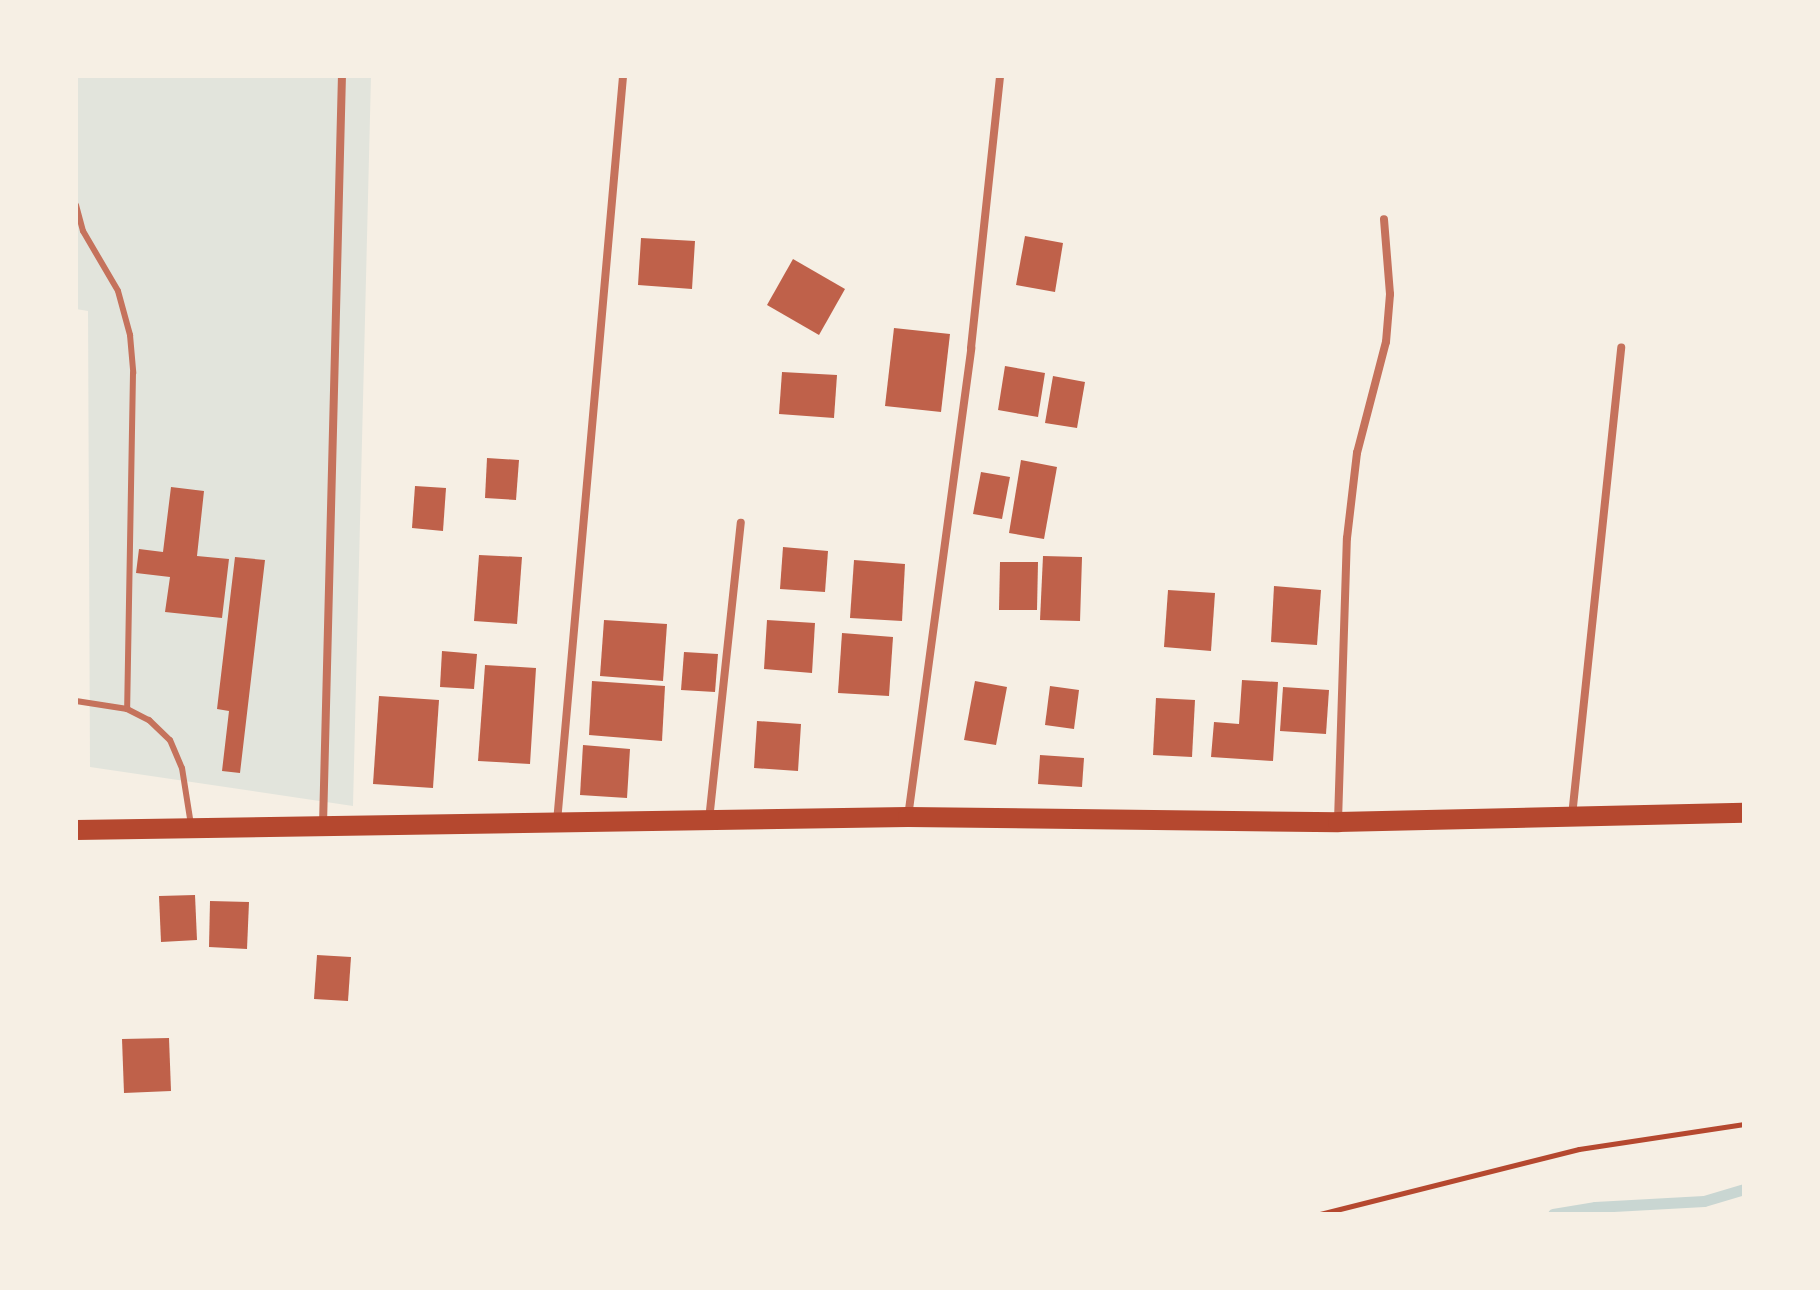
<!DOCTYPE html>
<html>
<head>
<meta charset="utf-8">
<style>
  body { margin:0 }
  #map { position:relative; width:1820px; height:1290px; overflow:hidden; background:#f6efe4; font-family:Bitter,serif }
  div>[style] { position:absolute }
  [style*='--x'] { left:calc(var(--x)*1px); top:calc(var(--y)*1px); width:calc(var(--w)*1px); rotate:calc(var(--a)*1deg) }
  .green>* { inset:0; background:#e2e4dc }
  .stream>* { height:11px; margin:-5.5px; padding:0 5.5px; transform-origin:5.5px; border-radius:5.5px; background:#c9d6d2 }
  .building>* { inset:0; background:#bf614a }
  .path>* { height:5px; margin:-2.5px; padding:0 2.5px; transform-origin:2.5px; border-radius:2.5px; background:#b5482f }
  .service>* { height:6px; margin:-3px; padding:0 3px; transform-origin:3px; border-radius:3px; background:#c5725c }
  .minor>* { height:8px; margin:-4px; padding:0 4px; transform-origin:4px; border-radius:4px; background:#c5725c }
  .primary>* { height:20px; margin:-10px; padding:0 10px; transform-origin:10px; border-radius:10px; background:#b5482f }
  span { translate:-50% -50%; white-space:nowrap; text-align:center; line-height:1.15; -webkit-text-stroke:8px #f6efe4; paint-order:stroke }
  .frame { position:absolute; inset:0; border:78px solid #f6efe4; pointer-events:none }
</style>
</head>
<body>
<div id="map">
  <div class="green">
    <i style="clip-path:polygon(76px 76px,371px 76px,353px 806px,90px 767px,88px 311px,76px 309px)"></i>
  </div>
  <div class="stream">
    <i style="--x:1553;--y:1214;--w:43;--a:-9.5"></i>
    <i style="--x:1595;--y:1207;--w:109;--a:-3.2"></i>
    <i style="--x:1704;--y:1201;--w:42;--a:-16.7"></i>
  </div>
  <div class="building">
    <i style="clip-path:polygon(1025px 236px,1063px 243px,1055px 292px,1016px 285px)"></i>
    <i style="clip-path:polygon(641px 238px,695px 241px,692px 289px,638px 285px)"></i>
    <i style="clip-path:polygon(793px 259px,845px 289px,819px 335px,767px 305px)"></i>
    <i style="clip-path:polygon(894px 328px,950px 334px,941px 412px,885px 406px)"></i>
    <i style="clip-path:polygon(1005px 366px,1045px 373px,1038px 417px,998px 410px)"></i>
    <i style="clip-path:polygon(782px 372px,837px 375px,834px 418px,779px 414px)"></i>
    <i style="clip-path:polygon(1053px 376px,1085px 382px,1077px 428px,1045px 423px)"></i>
    <i style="clip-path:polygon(487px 458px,519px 460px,516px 500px,485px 498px)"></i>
    <i style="clip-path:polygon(1021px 460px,1057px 467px,1044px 539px,1009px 533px)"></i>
    <i style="clip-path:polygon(981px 472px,1010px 477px,1002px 519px,973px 514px)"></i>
    <i style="clip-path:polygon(415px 486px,446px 488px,443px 531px,412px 528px)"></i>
    <i style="clip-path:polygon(171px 487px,204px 491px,197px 556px,229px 559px,222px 618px,165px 612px,170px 577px,136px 573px,139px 549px,163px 552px)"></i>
    <i style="clip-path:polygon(783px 547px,828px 551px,825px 592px,780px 589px)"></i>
    <i style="clip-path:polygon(479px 555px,522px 557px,517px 624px,474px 621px)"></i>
    <i style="clip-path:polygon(1043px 556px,1082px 557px,1080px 621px,1040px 620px)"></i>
    <i style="clip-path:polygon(235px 557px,265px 560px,240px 773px,222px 771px,229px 711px,217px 709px)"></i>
    <i style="clip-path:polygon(854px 560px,905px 564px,902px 621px,850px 618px)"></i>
    <i style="clip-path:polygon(1000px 562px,1038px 562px,1037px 610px,999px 610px)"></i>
    <i style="clip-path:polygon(1274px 586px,1321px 590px,1317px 645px,1271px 642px)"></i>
    <i style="clip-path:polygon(1168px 590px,1215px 593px,1211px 651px,1164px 647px)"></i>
    <i style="clip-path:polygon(604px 620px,667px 624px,663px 681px,600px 676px)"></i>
    <i style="clip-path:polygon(767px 620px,815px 623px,812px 673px,764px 669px)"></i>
    <i style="clip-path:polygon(842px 633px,893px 637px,889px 696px,838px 693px)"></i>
    <i style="clip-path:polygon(442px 651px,477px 654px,474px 689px,440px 687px)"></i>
    <i style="clip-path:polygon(684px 652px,718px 654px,715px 692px,681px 690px)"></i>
    <i style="clip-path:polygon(485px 665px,536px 668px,530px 764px,478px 761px)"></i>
    <i style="clip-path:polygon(1242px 680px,1278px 682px,1273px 761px,1211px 757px,1214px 722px,1239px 724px)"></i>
    <i style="clip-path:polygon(592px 681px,665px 686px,662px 741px,589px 735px)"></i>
    <i style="clip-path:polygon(975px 681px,1007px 687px,996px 745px,964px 740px)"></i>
    <i style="clip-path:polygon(1050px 686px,1079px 690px,1074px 729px,1045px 725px)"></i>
    <i style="clip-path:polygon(1283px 687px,1329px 690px,1326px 734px,1280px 731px)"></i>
    <i style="clip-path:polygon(379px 696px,439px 700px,433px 788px,373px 784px)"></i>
    <i style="clip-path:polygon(1156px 698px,1195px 700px,1192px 757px,1153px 755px)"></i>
    <i style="clip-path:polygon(757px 721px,801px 724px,798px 771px,754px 768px)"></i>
    <i style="clip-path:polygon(583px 745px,630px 749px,627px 798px,580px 795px)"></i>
    <i style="clip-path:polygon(1040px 755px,1084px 758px,1082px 787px,1038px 784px)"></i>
    <i style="clip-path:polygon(195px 895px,197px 940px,161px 942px,159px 896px)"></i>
    <i style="clip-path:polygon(210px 901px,249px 902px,247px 949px,209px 947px)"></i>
    <i style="clip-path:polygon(317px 955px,351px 957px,348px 1001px,314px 999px)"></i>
    <i style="clip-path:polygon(169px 1038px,171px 1091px,124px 1093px,122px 1039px)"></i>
  </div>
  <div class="path">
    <i style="--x:1320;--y:1214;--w:267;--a:-14.1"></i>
    <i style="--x:1579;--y:1149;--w:167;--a:-8.6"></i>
  </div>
  <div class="service">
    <i style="--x:76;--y:205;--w:27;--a:75"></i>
    <i style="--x:83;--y:231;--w:69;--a:59.7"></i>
    <i style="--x:118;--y:291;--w:46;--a:74.7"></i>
    <i style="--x:130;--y:335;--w:38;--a:85"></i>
    <i style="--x:133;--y:373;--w:336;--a:91"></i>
    <i style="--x:76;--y:701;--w:52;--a:8.9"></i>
    <i style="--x:127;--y:709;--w:25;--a:27"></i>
    <i style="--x:149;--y:720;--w:29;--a:44"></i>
    <i style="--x:170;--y:740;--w:30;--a:67"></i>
    <i style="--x:182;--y:768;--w:58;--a:81"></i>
  </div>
  <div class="minor">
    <i style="--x:1572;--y:816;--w:471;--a:-84"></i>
    <i style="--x:908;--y:817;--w:473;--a:-82.3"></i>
    <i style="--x:971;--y:348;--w:274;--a:-83.9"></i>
    <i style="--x:709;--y:820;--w:299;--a:-83.9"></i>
    <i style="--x:1338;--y:821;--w:283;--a:-88.2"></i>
    <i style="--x:1347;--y:538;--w:86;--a:-83.3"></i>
    <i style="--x:1357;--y:453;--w:115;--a:-75.4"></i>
    <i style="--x:1386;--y:342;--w:48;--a:-85.2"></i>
    <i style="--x:1390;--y:294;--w:75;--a:-94.6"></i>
    <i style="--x:557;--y:822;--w:749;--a:-84.94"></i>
    <i style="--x:323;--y:825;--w:749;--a:-88.55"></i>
  </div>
  <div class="primary">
    <i style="--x:76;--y:830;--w:832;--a:-0.9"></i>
    <i style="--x:908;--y:817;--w:430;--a:0.7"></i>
    <i style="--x:1338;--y:822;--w:406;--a:-1.3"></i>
  </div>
  <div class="frame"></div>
</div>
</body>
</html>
